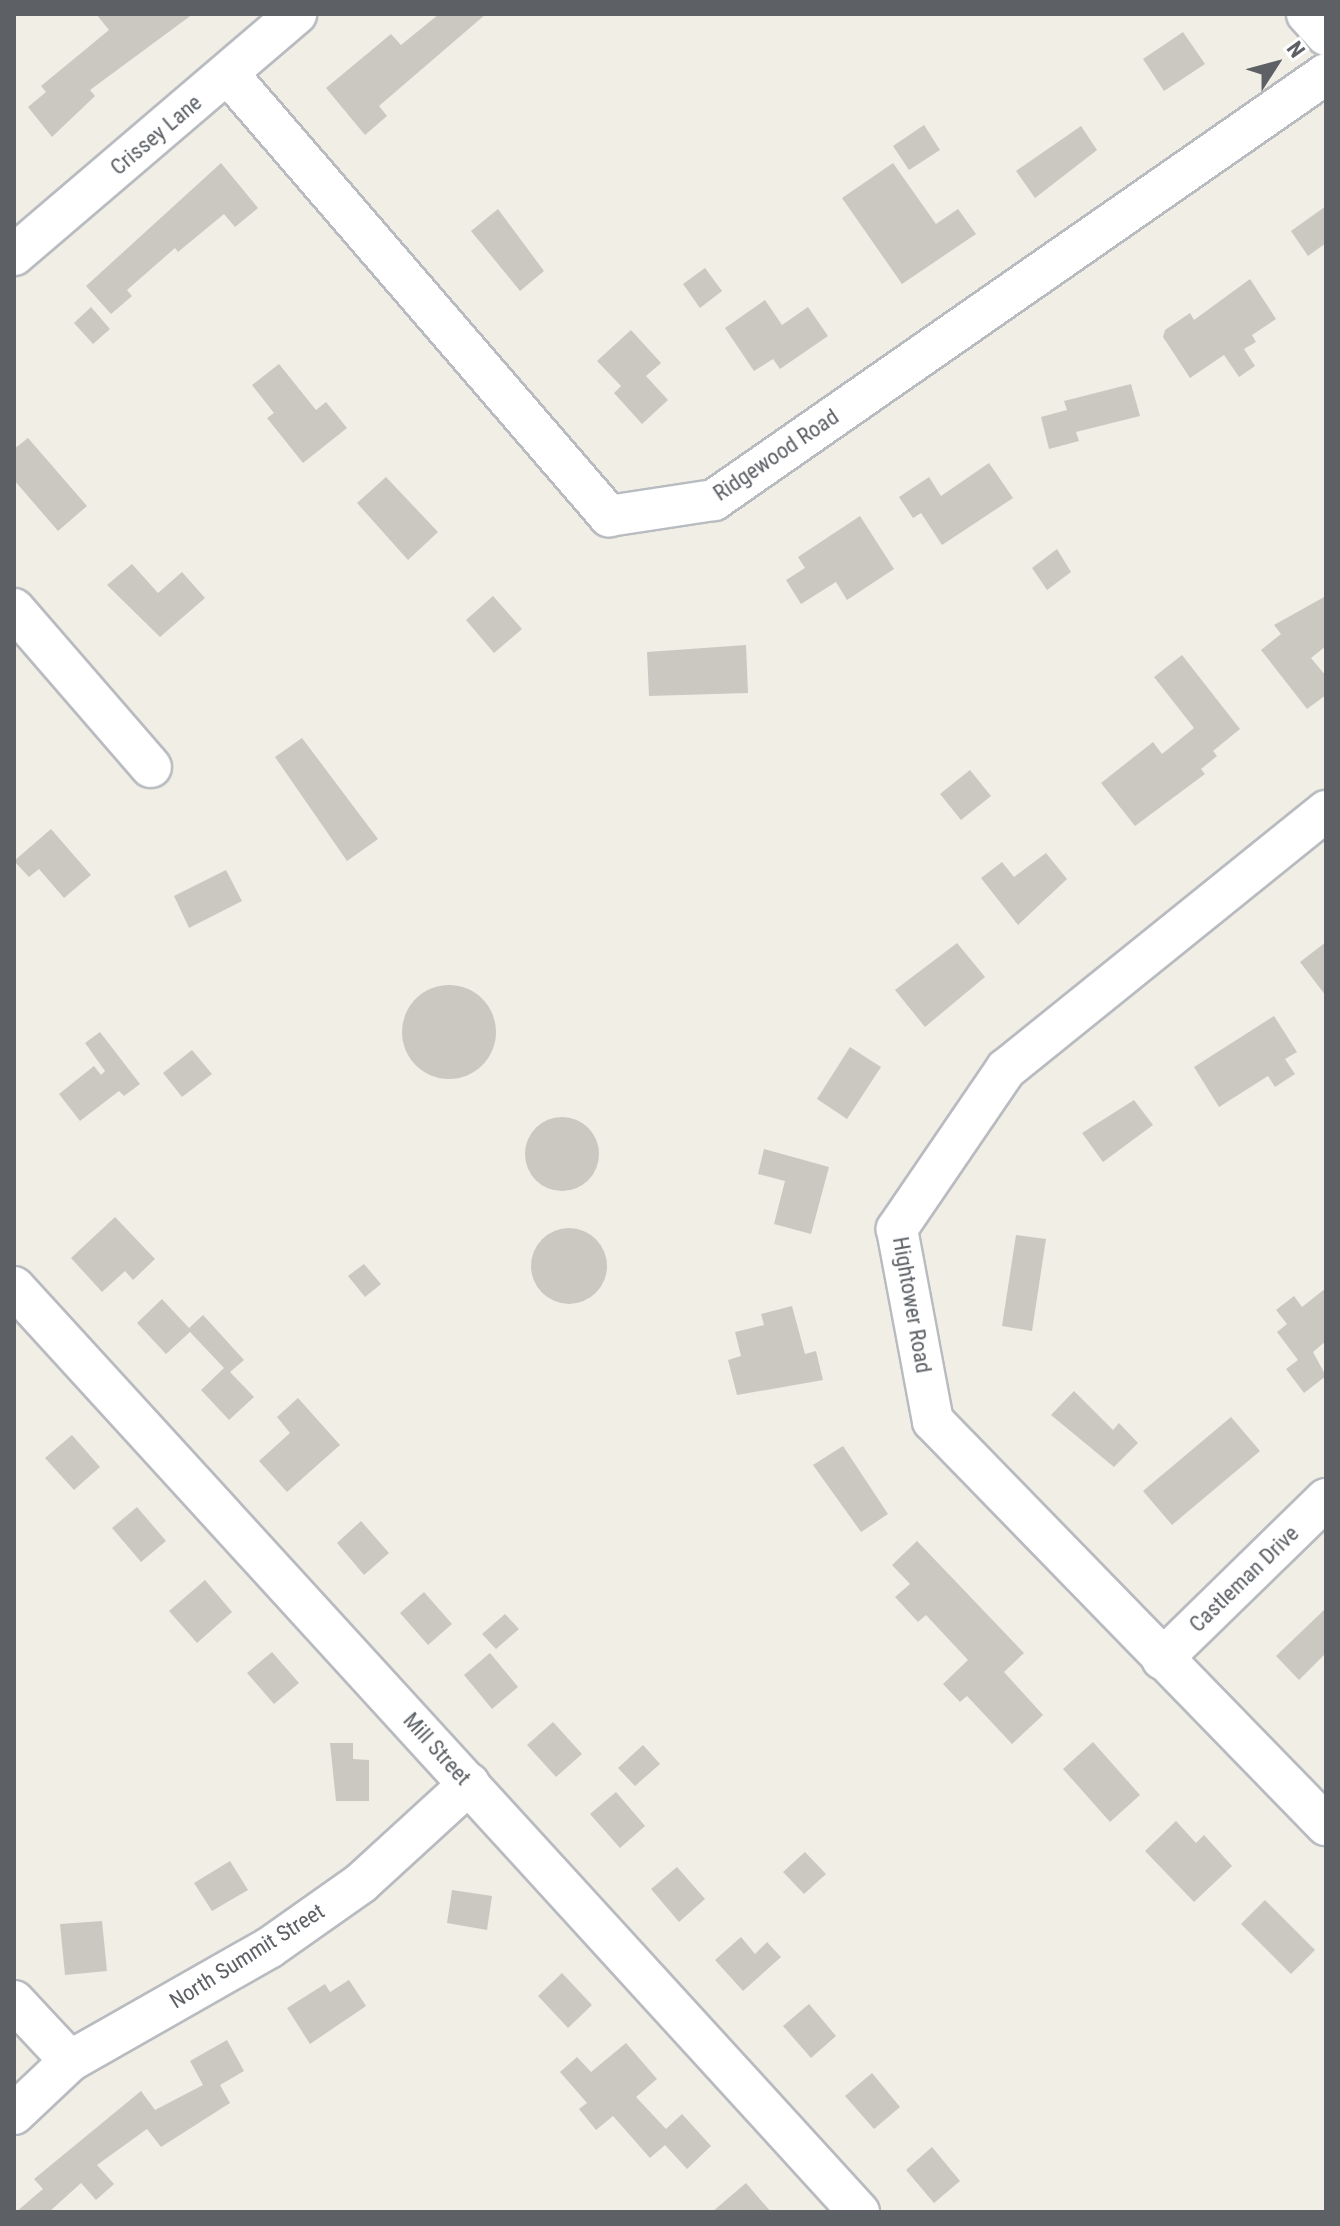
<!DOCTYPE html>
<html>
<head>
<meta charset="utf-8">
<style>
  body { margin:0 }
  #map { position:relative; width:1340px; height:2226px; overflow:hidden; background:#f0eee5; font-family:"Roboto Condensed",sans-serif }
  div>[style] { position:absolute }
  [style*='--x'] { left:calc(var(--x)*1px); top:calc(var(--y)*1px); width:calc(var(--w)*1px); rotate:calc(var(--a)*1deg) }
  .building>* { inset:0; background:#cbc8c2 }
  .round { border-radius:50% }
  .roads { filter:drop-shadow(2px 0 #b8bbc0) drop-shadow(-2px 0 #b8bbc0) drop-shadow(0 2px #b8bbc0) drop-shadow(0 -2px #b8bbc0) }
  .minor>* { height:40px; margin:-20px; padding:0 20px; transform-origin:20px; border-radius:20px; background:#fff }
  span { translate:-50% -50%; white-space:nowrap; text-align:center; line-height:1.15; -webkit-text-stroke:6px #fff; paint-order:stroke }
  .street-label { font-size:22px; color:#5d6166 }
  .frame { position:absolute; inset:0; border:16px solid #5d6166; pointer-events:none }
  .north { position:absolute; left:1236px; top:24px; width:80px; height:80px; -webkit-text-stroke:6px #fff; paint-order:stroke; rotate:54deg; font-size:22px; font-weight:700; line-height:32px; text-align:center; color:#5d6166 }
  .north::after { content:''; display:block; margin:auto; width:28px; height:36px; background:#5d6166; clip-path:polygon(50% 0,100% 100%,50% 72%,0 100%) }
</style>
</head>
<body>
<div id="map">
  <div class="building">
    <i style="clip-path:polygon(96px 14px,193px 14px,90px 90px,95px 96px,52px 137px,28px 107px,46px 92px,41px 86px,109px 30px)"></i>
    <i style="clip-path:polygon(439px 14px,486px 14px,379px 106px,387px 116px,365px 135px,326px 88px,391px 34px,401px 45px)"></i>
    <i style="clip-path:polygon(1183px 32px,1205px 64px,1164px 91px,1143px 59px)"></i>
    <i style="clip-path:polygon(924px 125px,940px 150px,909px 170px,893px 146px)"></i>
    <i style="clip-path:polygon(1081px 126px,1097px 150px,1035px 198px,1016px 171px)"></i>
    <i style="clip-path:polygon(221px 163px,258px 208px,235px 227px,224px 214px,178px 252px,175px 248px,127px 290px,132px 296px,111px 314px,86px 286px)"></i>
    <i style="clip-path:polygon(893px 163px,936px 224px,958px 209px,976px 234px,902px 284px,842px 198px)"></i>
    <i style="clip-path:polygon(1326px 206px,1326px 243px,1308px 256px,1291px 231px)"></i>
    <i style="clip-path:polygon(498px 209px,544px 271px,520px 291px,471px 231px)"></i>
    <i style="clip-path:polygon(705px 268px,722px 291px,700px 308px,683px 284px)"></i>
    <i style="clip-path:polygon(1250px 279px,1276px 319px,1252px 335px,1256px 342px,1244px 349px,1255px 366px,1239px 377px,1224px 355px,1190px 378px,1163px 337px,1165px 330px,1190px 313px,1194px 320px)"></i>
    <i style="clip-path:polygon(765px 300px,782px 325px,808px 307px,828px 336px,780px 369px,773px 359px,754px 371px,725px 328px)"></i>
    <i style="clip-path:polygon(91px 307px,110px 329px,93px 344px,74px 323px)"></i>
    <i style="clip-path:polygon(631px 330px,661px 363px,646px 376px,668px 400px,642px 424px,614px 393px,621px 386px,597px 361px)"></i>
    <i style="clip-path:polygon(279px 364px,316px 410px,326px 402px,347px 428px,303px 463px,267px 418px,274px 413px,252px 385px)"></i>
    <i style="clip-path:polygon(1131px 384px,1140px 416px,1076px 432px,1079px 441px,1049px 449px,1041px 417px,1067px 410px,1064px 401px)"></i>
    <i style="clip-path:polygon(28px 438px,87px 506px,58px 531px,14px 480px,14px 449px)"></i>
    <i style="clip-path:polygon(989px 463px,1013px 498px,942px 545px,921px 513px,913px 518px,899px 497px,929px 477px,941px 496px)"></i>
    <i style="clip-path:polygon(386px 477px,438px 532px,408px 560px,357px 503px)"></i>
    <i style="clip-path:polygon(860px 516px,894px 569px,847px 600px,836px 582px,801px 604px,786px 580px,805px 568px,798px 557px)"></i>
    <i style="clip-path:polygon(1057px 549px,1071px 572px,1047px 590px,1032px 568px)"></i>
    <i style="clip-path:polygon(132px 564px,158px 593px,182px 572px,205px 598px,160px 637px,107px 585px)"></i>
    <i style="clip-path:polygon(493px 596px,522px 629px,494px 653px,466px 620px)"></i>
    <i style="clip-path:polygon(1326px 596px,1326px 646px,1311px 658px,1326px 676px,1326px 695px,1307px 709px,1261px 650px,1281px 634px,1274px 625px)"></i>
    <i style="clip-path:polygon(746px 645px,748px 693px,649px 696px,647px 652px)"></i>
    <i style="clip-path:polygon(1182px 655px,1240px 729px,1213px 751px,1217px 756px,1201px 769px,1205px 774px,1135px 826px,1101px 783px,1153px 742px,1162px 754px,1194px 728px,1154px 677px)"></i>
    <i style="clip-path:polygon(302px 738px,378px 839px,347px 861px,275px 757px)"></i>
    <i style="clip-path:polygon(970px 770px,991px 796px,961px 820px,940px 794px)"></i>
    <i style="clip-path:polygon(51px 829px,91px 875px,64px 898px,39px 869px,29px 877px,14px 861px)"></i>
    <i style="clip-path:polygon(1046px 853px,1067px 879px,1018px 925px,981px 878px,1002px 862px,1014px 877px)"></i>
    <i style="clip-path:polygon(226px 870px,242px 901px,189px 928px,174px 896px)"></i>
    <i style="clip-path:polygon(1326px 942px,1326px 996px,1300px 962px)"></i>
    <i style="clip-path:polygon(957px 943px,985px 977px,925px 1027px,895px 990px)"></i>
    <i class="round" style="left:402px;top:985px;width:94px;height:94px"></i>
    <i style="clip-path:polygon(1274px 1016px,1297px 1052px,1285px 1059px,1295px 1074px,1275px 1087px,1268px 1076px,1219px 1107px,1194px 1067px)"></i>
    <i style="clip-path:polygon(100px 1032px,140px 1084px,124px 1096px,119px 1091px,80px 1121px,59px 1094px,94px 1066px,101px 1075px,105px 1071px,85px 1043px)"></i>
    <i style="clip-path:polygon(850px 1047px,881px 1067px,847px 1119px,817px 1099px)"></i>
    <i style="clip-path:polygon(192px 1050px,212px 1074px,182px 1097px,163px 1073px)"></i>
    <i style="clip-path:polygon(1134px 1100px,1153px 1125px,1103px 1162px,1082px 1133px)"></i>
    <i class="round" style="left:525px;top:1117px;width:74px;height:74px"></i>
    <i style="clip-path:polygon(764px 1149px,829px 1167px,811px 1234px,774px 1224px,785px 1181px,758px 1174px)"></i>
    <i style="clip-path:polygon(115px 1217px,155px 1259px,133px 1280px,125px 1271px,102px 1292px,71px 1258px)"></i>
    <i class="round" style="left:531px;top:1228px;width:76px;height:76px"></i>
    <i style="clip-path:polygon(1016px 1235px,1046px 1239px,1032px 1331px,1002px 1326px)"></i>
    <i style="clip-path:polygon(364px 1264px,381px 1284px,365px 1297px,348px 1276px)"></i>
    <i style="clip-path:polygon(1326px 1288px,1326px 1341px,1313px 1352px,1326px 1376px,1304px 1393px,1286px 1369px,1298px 1360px,1277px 1332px,1287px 1324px,1276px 1310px,1294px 1296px,1302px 1307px)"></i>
    <i style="clip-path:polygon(162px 1299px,189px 1328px,203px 1315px,244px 1360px,230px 1372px,254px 1397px,229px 1420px,201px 1390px,224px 1368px,190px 1332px,166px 1354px,137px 1323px)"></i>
    <i style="clip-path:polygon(792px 1306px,805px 1354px,816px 1351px,823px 1380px,737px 1395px,728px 1360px,741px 1356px,735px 1332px,764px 1325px,761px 1314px)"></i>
    <i style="clip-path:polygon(1074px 1391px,1113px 1430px,1119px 1423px,1138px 1443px,1114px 1467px,1051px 1415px)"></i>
    <i style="clip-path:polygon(298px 1398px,340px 1445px,287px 1492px,259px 1461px,290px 1433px,277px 1417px)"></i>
    <i style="clip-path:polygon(1231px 1417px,1260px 1451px,1172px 1525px,1143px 1491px)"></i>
    <i style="clip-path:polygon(72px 1435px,100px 1467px,74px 1490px,45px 1458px)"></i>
    <i style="clip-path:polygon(843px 1446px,888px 1514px,861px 1532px,813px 1465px)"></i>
    <i style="clip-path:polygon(137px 1507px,166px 1541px,141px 1562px,112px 1528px)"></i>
    <i style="clip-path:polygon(361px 1521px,389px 1553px,364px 1575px,337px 1543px)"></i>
    <i style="clip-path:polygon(917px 1541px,1024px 1653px,1004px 1672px,1043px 1715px,1012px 1744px,967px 1696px,960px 1702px,943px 1684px,968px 1660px,926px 1615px,918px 1622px,895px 1597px,910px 1584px,892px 1565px)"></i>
    <i style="clip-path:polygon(205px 1580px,232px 1612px,197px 1643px,169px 1611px)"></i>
    <i style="clip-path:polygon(424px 1592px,452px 1624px,428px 1645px,400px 1613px)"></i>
    <i style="clip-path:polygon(1326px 1608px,1326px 1653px,1299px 1680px,1276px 1656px)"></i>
    <i style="clip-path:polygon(505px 1614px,519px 1629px,496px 1649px,482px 1634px)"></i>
    <i style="clip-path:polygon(272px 1652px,299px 1683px,274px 1704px,247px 1673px)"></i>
    <i style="clip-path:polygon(490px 1653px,518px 1687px,492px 1709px,464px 1675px)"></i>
    <i style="clip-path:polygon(553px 1722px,582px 1754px,556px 1777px,527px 1745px)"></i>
    <i style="clip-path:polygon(1093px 1742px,1140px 1795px,1110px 1822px,1063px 1769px)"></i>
    <i style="clip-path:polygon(330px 1743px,353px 1743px,353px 1759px,369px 1760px,369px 1801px,336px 1801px)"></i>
    <i style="clip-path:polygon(643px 1745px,660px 1764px,635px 1786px,618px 1768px)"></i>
    <i style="clip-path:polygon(616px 1792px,645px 1826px,620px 1848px,590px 1814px)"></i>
    <i style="clip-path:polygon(1176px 1821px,1196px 1843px,1204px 1835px,1232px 1866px,1194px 1902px,1145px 1851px)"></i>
    <i style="clip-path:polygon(805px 1852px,826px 1874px,804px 1894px,783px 1872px)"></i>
    <i style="clip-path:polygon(230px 1861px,248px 1890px,212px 1911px,194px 1883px)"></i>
    <i style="clip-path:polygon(677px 1867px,705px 1899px,679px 1922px,651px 1889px)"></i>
    <i style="clip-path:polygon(452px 1890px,492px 1896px,487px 1930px,447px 1923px)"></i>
    <i style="clip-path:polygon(1265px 1900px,1315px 1950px,1291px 1974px,1241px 1924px)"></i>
    <i style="clip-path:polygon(102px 1921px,107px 1971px,65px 1975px,60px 1924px)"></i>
    <i style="clip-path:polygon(741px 1937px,755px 1954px,767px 1942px,781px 1957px,743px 1991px,715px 1960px)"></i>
    <i style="clip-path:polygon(562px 1973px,592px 2005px,568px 2028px,538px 1996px)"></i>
    <i style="clip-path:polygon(349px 1980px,366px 2006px,310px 2044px,287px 2008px,325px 1984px,330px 1992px)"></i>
    <i style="clip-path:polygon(809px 2004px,836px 2036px,811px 2058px,783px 2026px)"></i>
    <i style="clip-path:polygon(227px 2040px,244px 2071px,220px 2085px,230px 2103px,161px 2147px,147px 2129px,97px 2165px,114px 2184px,96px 2200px,81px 2183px,49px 2212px,16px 2212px,43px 2189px,34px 2179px,141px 2091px,155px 2110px,203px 2085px,190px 2061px)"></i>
    <i style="clip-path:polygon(626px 2043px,657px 2079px,636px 2097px,666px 2129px,682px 2114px,711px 2146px,687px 2169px,665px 2145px,650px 2158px,613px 2116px,596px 2130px,579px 2109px,587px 2103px,560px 2072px,577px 2057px,591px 2072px)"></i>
    <i style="clip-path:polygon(872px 2073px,900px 2107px,874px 2129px,845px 2096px)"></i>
    <i style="clip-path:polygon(932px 2147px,960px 2181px,934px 2203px,906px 2170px)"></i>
    <i style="clip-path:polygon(746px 2183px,771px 2212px,712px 2212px)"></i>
  </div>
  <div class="roads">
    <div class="minor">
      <i style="--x:1307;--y:14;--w:28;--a:48"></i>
      <i style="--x:228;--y:74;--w:584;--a:49.24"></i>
      <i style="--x:609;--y:516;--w:106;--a:-8.7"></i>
      <i style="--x:714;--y:500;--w:746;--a:-34.84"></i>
      <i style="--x:14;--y:255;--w:371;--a:-40.5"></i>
      <i style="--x:14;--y:609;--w:209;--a:49.1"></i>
      <i style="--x:1326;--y:811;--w:411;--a:141.1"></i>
      <i style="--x:1006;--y:1069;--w:194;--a:124.3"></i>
      <i style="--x:897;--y:1229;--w:195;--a:79.4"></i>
      <i style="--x:933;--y:1421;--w:564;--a:45.79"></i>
      <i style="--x:14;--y:1287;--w:1253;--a:47.59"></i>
      <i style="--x:1162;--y:1659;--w:229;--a:-44.3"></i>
      <i style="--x:14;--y:2001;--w:82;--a:47"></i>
      <i style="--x:14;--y:2114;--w:77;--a:-43.4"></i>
      <i style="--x:70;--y:2061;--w:229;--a:-29.6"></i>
      <i style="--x:269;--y:1948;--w:113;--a:-35.2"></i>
      <i style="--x:361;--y:1883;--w:147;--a:-42.5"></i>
    </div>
  </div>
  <div class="street-label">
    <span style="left:156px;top:135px;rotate:-40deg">Crissey Lane</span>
    <span style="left:776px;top:455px;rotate:-34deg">Ridgewood Road</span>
    <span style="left:912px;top:1305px;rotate:80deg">Hightower Road</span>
    <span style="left:1244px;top:1579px;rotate:-44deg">Castleman Drive</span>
    <span style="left:437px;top:1749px;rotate:48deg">Mill Street</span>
    <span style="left:247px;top:1956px;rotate:-32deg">North Summit Street</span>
  </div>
  <div class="frame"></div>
  <div class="north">N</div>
</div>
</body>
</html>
